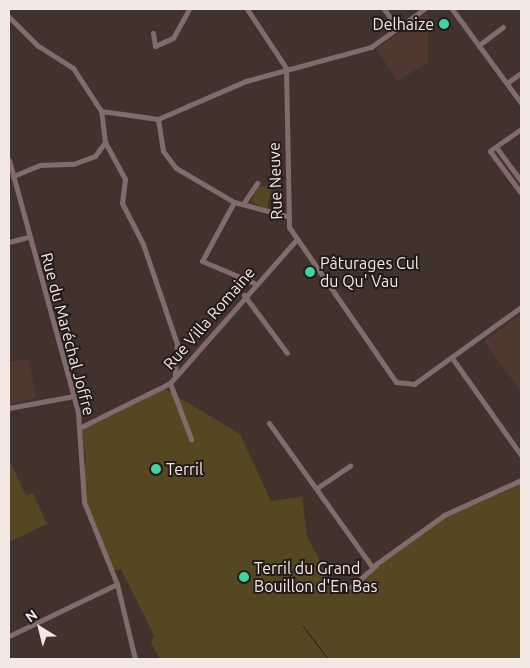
<!DOCTYPE html>
<html>
<head>
<meta charset="utf-8">
<style>
  body { margin:0 }
  #map { position:relative; width:530px; height:668px; overflow:hidden; background:#42322c; font-family:Ubuntu,sans-serif }
  div>[style] { position:absolute }
  [style*='--x'] { left:calc(var(--x)*1px); top:calc(var(--y)*1px); width:calc(var(--w)*1px); rotate:calc(var(--a)*1deg) }
  .built>* { inset:0; background:#513932 }
  .green>* { inset:0; background:#554722 }
  .stream>* { height:1px; margin:-0.5px; padding:0 0.5px; transform-origin:0.5px; border-radius:0.5px; background:#39162b }
  .minor>* { height:5px; margin:-2.5px; padding:0 2.5px; transform-origin:2.5px; border-radius:2.5px; background:#816b6d }
  .dots>* { width:14px; height:14px; translate:-50% -50%; box-sizing:border-box; border:2px solid #231b19; border-radius:50% }
  span { translate:-50% -50%; white-space:nowrap; text-align:center; line-height:1.15; -webkit-text-stroke:4px #231b19; paint-order:stroke }
  .poi-label { font-size:16px; color:#f3e8e4 }
  .right { translate:-100% -50%; text-align:right }
  .left { translate:0 -50%; text-align:left }
  .street-label { font-size:16px; color:#f3e8e4 }
  .frame { position:absolute; inset:0; border:10px solid #f3e8e4; pointer-events:none }
  .north { position:absolute; left:15px; top:603px; width:50px; height:50px; -webkit-text-stroke:4px #231b19; paint-order:stroke; rotate:324deg; font-size:14px; font-weight:700; line-height:20px; text-align:center; color:#f3e8e4 }
  .north::after { content:''; display:block; margin:auto; width:18px; height:22px; background:#f3e8e4; clip-path:polygon(50% 0,100% 100%,50% 72%,0 100%) }
</style>
</head>
<body>
<div id="map">
  <div class="built">
    <i style="clip-path:polygon(428px 13px,428px 62px,398px 81px,376px 49px)"></i>
    <i style="clip-path:polygon(521px 314px,521px 392px,484px 341px)"></i>
    <i style="clip-path:polygon(29px 359px,36px 398px,9px 404px,9px 362px)"></i>
  </div>
  <div class="green">
    <i style="clip-path:polygon(272px 185px,267px 209px,251px 202px,257px 187px)"></i>
    <i style="clip-path:polygon(163px 388px,240px 434px,271px 501px,302px 497px,307px 536px,333px 586px,347px 592px,377px 563px,444px 515px,521px 480px,521px 659px,160px 659px,151px 643px,154px 635px,121px 569px,110px 571px,82px 490px,86px 461px,81px 427px)"></i>
    <i style="clip-path:polygon(9px 459px,26px 496px,33px 493px,47px 524px,9px 542px)"></i>
  </div>
  <div class="stream">
    <i style="--x:303;--y:626;--w:41;--a:52.9"></i>
  </div>
  <div class="minor">
    <i style="--x:247;--y:9;--w:71;--a:56.5"></i>
    <i style="--x:286;--y:68;--w:159;--a:88.9"></i>
    <i style="--x:289;--y:227;--w:188;--a:55.4"></i>
    <i style="--x:396;--y:382;--w:18;--a:6"></i>
    <i style="--x:414;--y:384;--w:132;--a:-35.7"></i>
    <i style="--x:384;--y:9;--w:24;--a:54"></i>
    <i style="--x:452;--y:9;--w:117;--a:53.7"></i>
    <i style="--x:9;--y:17;--w:40;--a:45"></i>
    <i style="--x:37;--y:45;--w:43;--a:32.6"></i>
    <i style="--x:73;--y:68;--w:51;--a:56.9"></i>
    <i style="--x:101;--y:111;--w:58;--a:8"></i>
    <i style="--x:158;--y:119;--w:96;--a:-23.4"></i>
    <i style="--x:246;--y:81;--w:130;--a:-15.2"></i>
    <i style="--x:371;--y:47;--w:65;--a:-35.6"></i>
    <i style="--x:153;--y:33;--w:13;--a:81"></i>
    <i style="--x:155;--y:46;--w:20;--a:-24"></i>
    <i style="--x:173;--y:38;--w:33;--a:-61"></i>
    <i style="--x:479;--y:45;--w:30;--a:-37"></i>
    <i style="--x:507;--y:83;--w:17;--a:-36"></i>
    <i style="--x:158;--y:119;--w:32;--a:81"></i>
    <i style="--x:163;--y:151;--w:21;--a:53"></i>
    <i style="--x:176;--y:168;--w:67;--a:30.4"></i>
    <i style="--x:234;--y:202;--w:55;--a:14.8"></i>
    <i style="--x:521;--y:129;--w:38;--a:145"></i>
    <i style="--x:490;--y:151;--w:52;--a:53.6"></i>
    <i style="--x:105;--y:142;--w:42;--a:61.6"></i>
    <i style="--x:125;--y:179;--w:24;--a:97"></i>
    <i style="--x:122;--y:203;--w:46;--a:62.9"></i>
    <i style="--x:143;--y:244;--w:106;--a:71.2"></i>
    <i style="--x:177;--y:344;--w:31;--a:94"></i>
    <i style="--x:496;--y:147;--w:42;--a:53.7"></i>
    <i style="--x:9;--y:160;--w:262;--a:74.7"></i>
    <i style="--x:78;--y:413;--w:89;--a:86.1"></i>
    <i style="--x:84;--y:502;--w:88;--a:68.1"></i>
    <i style="--x:117;--y:584;--w:77;--a:76.5"></i>
    <i style="--x:13;--y:176;--w:29;--a:-22"></i>
    <i style="--x:40;--y:165;--w:33;--a:-2"></i>
    <i style="--x:73;--y:164;--w:23;--a:-20"></i>
    <i style="--x:95;--y:156;--w:17;--a:-54"></i>
    <i style="--x:105;--y:142;--w:31;--a:-97"></i>
    <i style="--x:245;--y:201;--w:22;--a:-56"></i>
    <i style="--x:234;--y:202;--w:67;--a:118.5"></i>
    <i style="--x:202;--y:261;--w:56;--a:22.9"></i>
    <i style="--x:9;--y:242;--w:20;--a:-15"></i>
    <i style="--x:244;--y:295;--w:72;--a:53.4"></i>
    <i style="--x:452;--y:358;--w:119;--a:54.6"></i>
    <i style="--x:170;--y:383;--w:60;--a:69.4"></i>
    <i style="--x:9;--y:408;--w:66;--a:-10.5"></i>
    <i style="--x:269;--y:423;--w:177;--a:54.4"></i>
    <i style="--x:372;--y:567;--w:89;--a:-35.8"></i>
    <i style="--x:444;--y:515;--w:85;--a:-24.4"></i>
    <i style="--x:81;--y:427;--w:99;--a:-26.3"></i>
    <i style="--x:170;--y:383;--w:189;--a:-48.6"></i>
    <i style="--x:317;--y:488;--w:40;--a:-34"></i>
    <i style="--x:351;--y:587;--w:33;--a:-41"></i>
    <i style="--x:9;--y:636;--w:120;--a:-25.7"></i>
  </div>
  <div class="dots">
    <i style="left:444px;top:24px;background:#3fd4a2"></i>
    <i style="left:310px;top:272px;background:#3fd4a2"></i>
    <i style="left:156px;top:469px;background:#3fd4a2"></i>
    <i style="left:244px;top:577px;background:#3fd4a2"></i>
  </div>
  <div class="poi-label">
    <span class="right" style="left:434px;top:24px">Delhaize</span>
    <span class="left" style="left:320px;top:272px">Pâturages Cul<br>du Qu' Vau</span>
    <span class="left" style="left:166px;top:469px">Terril</span>
    <span class="left" style="left:254px;top:577px">Terril du Grand<br>Bouillon d'En Bas</span>
  </div>
  <div class="street-label">
    <span style="left:275px;top:181px;rotate:-92deg">Rue Neuve</span>
    <span style="left:209px;top:318px;rotate:-49deg">Rue Villa Romaine</span>
    <span style="left:68px;top:334px;rotate:75deg">Rue du Maréchal Joffre</span>
  </div>
  <div class="frame"></div>
  <div class="north">N</div>
</div>
</body>
</html>
